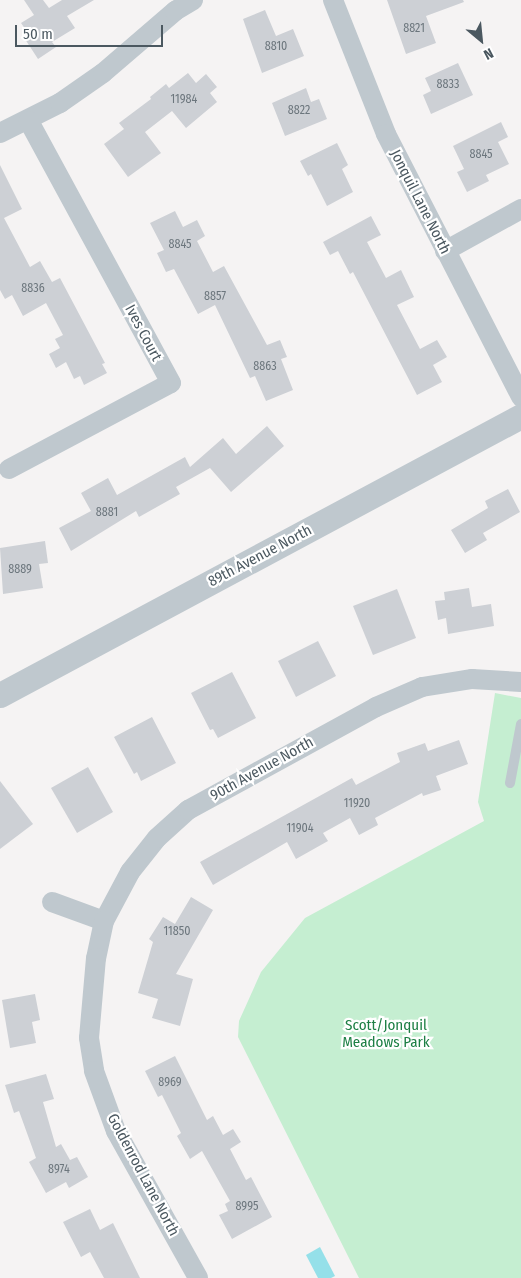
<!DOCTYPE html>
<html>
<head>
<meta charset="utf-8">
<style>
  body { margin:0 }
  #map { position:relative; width:521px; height:1278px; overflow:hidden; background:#f5f3f3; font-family:"Fira Sans Condensed",sans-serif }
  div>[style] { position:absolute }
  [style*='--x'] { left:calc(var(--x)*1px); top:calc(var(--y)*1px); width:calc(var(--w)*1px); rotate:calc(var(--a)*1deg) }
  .green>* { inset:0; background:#c5eed1 }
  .water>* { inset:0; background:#95e0e9 }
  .building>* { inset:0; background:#cdd0d5 }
  .service>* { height:10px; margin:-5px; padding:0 5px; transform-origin:5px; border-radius:5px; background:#bfc8ce }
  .minor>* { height:20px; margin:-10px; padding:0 10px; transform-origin:10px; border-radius:10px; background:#bfc8ce }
  .tertiary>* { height:25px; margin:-12.5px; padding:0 12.5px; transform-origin:12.5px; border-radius:12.5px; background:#bfc8ce }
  span { translate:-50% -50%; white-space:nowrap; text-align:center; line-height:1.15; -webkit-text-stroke:4.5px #fff; paint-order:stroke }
  .number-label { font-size:12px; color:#6c767d }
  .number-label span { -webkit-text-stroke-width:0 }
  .street-label { font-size:15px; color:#4b5860 }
  .park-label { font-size:15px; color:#1d7f44 }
  .north { position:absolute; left:456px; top:15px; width:50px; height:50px; -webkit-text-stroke:4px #fff; paint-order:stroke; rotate:152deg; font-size:14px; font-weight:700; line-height:20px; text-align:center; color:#4b5860 }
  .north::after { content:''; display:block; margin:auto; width:18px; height:22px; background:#4b5860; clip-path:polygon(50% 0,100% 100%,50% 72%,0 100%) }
  .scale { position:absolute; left:15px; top:25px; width:148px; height:22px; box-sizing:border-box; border:2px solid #4b5860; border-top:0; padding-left:6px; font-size:15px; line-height:18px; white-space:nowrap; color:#4b5860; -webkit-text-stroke:4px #fff; paint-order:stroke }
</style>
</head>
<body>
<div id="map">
  <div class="green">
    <i style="clip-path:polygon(495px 693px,521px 698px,521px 1278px,359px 1278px,238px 1037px,239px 1021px,261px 972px,305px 918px,484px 821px,478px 802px)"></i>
  </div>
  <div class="water">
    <i style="clip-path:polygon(320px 1247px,335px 1276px,331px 1278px,318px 1278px,306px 1255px)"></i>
  </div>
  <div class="building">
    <i style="clip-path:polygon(24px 0,43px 0,49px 8px,62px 0,94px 0,67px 16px,75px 28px,52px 42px,56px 47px,38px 59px,23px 36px,28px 33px,21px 23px,34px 15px)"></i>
    <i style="clip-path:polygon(387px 0,463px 0,464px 2px,426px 16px,436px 43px,406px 54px)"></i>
    <i style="clip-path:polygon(265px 10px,276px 36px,293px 29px,304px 56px,262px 73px,243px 19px)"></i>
    <i style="clip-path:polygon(458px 63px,473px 95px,431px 114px,423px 95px,431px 91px,425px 78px)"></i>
    <i style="clip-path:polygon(188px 73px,196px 83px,206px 74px,217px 87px,210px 93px,217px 102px,186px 128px,172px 111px,145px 132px,161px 153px,128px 177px,104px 144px,124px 129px,119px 123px,151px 99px,150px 97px,166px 84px,169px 88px)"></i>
    <i style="clip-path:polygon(306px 88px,311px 102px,319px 99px,327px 119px,285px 136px,272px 103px)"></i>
    <i style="clip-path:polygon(501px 122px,508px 137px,498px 142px,509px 164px,486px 175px,489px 181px,467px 192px,457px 172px,464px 169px,453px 146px)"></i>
    <i style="clip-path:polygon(337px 143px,348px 165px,342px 169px,353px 192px,327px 206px,311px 174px,308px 176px,300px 161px)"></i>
    <i style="clip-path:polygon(0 165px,22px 209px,4px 218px,30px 267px,40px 261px,52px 282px,60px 278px,105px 363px,102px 364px,107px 373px,84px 385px,80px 376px,74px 379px,66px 362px,56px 368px,49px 354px,60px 348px,55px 339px,63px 335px,46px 303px,23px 316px,12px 295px,5px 299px,0 290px)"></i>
    <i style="clip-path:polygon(175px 211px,183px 227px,197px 220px,205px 236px,197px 241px,213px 272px,224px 266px,267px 345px,280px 340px,287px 357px,281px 359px,293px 390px,266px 401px,255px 376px,250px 378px,215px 305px,198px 314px,174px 269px,166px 272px,157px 253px,164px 250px,150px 223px)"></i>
    <i style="clip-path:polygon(371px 216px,381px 235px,367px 242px,386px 278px,401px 270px,414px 297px,397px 305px,420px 349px,437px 340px,447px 357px,433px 365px,442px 382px,417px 395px,353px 272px,350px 274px,338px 251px,330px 255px,323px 242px)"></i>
    <i style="clip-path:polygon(267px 426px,284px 446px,231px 492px,210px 468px,176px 487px,180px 494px,139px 517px,136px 511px,71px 551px,59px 528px,91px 511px,81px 493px,108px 478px,117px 495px,185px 457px,190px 467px,223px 438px,236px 454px)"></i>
    <i style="clip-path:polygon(508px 489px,520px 512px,483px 533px,487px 540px,465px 553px,451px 530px,488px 508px,485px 501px)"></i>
    <i style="clip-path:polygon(45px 541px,48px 563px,39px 564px,43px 588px,3px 594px,0 548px)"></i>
    <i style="clip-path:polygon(469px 588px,472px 607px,491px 604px,494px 626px,448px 634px,446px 618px,438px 620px,435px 601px,445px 600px,444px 592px)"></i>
    <i style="clip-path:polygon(397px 589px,416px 638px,373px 655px,353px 606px)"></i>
    <i style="clip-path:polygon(318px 641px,336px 676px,296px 697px,278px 661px)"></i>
    <i style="clip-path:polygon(232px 672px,256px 718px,218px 738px,213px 729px,210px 730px,191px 693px)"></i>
    <i style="clip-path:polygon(152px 717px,176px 763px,141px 781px,137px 772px,134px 774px,114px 737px)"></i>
    <i style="clip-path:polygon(459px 740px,468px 764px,436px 776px,441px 790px,423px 796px,422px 793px,375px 818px,378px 825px,359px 835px,350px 818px,323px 833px,328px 841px,296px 859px,287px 842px,213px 885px,200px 862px,352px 778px,356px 785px,400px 762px,397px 753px,425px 743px,428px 751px)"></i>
    <i style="clip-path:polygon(88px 767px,113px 812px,77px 833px,51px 788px)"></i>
    <i style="clip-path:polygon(0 781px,33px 824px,0 849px)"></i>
    <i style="clip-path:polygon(191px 897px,213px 910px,176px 974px,193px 979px,180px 1026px,152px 1018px,158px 999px,138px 993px,153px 942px,149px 939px,163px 917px,175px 924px)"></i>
    <i style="clip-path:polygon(35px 994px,40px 1020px,32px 1022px,36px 1043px,10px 1048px,2px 1000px)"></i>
    <i style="clip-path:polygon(175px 1056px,207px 1120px,213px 1116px,223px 1135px,233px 1129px,241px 1142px,230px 1149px,246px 1180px,251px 1177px,272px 1217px,232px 1239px,219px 1215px,228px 1211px,225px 1204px,230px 1201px,202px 1151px,190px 1159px,177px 1136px,181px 1133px,162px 1095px,158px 1097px,145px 1071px)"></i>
    <i style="clip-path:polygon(46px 1074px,54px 1099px,43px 1102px,56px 1147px,61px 1144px,70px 1160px,77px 1157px,88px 1177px,69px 1188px,66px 1182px,46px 1193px,29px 1162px,36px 1158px,19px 1111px,14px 1113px,5px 1085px)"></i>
    <i style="clip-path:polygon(90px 1209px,100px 1230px,113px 1223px,140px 1278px,104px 1278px,90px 1252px,81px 1257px,63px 1222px)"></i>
  </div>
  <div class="service">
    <i style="--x:510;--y:783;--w:60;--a:-79.4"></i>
  </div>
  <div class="minor">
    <i style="--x:333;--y:0;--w:144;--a:68.4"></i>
    <i style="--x:386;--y:134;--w:296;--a:62.8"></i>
    <i style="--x:0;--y:133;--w:67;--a:-26.6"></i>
    <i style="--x:60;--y:103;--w:52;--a:-34.9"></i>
    <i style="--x:103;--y:73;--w:95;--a:-40.7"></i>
    <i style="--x:175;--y:11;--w:21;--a:-31"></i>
    <i style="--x:445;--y:251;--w:87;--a:-28.9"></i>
    <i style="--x:9;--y:469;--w:183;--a:-28"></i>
    <i style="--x:171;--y:383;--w:298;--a:-118.5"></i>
    <i style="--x:52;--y:902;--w:55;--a:20.1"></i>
    <i style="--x:104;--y:921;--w:55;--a:-62"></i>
    <i style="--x:130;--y:872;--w:43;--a:-51.5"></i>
    <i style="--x:157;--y:838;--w:42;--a:-42.1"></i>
    <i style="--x:188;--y:810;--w:214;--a:-28.7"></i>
    <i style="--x:376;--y:707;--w:50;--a:-23.5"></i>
    <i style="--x:422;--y:687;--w:51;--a:-9.1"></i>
    <i style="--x:472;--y:679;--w:49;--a:3.5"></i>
    <i style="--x:104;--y:921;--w:38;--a:102"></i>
    <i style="--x:96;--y:958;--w:80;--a:95"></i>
    <i style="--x:89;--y:1038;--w:33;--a:81"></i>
    <i style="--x:94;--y:1071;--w:64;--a:69.9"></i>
    <i style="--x:116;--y:1131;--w:168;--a:60.8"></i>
  </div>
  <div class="tertiary">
    <i style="--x:0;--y:695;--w:591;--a:-28.17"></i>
  </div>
  <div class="number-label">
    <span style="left:414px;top:29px">8821</span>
    <span style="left:276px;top:47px">8810</span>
    <span style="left:448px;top:85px">8833</span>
    <span style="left:184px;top:100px">11984</span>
    <span style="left:299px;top:111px">8822</span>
    <span style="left:481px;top:155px">8845</span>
    <span style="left:180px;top:245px">8845</span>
    <span style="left:33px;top:289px">8836</span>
    <span style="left:215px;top:297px">8857</span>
    <span style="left:265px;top:367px">8863</span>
    <span style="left:107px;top:513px">8881</span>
    <span style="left:20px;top:570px">8889</span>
    <span style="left:357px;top:804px">11920</span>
    <span style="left:300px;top:829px">11904</span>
    <span style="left:177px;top:932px">11850</span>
    <span style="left:170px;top:1083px">8969</span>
    <span style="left:59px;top:1170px">8974</span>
    <span style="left:247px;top:1207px">8995</span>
  </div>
  <div class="street-label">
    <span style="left:420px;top:202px;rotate:63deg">Jonquil Lane North</span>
    <span style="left:143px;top:333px;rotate:62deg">Ives Court</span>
    <span style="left:260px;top:556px;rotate:-28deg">89th Avenue North</span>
    <span style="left:262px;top:769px;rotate:-29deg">90th Avenue North</span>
    <span style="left:143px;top:1175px;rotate:62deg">Goldenrod Lane North</span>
  </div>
  <div class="park-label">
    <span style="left:386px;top:1034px">Scott/Jonquil<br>Meadows Park</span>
  </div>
  <div class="north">N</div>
  <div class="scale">50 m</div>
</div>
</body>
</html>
